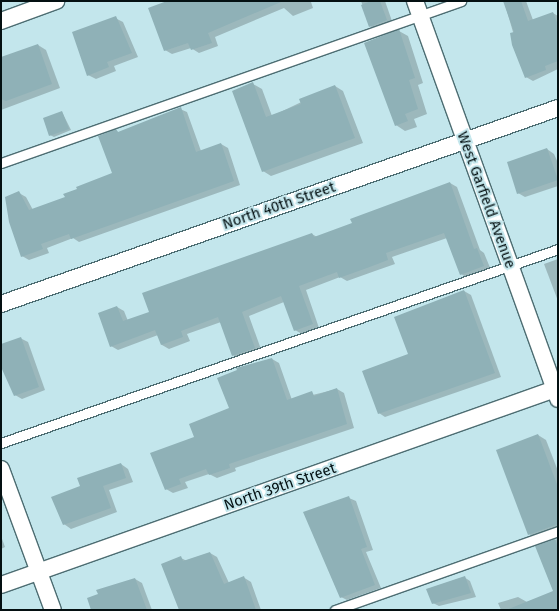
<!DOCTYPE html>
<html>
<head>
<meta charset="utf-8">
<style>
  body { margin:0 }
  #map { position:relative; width:559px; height:611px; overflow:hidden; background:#c3e6ec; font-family:"Fira Sans",sans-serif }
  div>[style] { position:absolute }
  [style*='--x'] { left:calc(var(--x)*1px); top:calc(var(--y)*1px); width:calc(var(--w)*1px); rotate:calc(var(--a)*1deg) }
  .shadow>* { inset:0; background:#0003 }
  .building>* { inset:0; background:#8fb1b7 }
  .roads { filter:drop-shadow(1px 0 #4d6d72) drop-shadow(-1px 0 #4d6d72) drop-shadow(0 1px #4d6d72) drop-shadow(0 -1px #4d6d72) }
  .service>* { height:9px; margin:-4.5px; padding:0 4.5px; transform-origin:4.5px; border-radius:4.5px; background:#fff }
  .minor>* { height:16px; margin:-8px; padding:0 8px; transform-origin:8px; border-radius:8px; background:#fff }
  span { translate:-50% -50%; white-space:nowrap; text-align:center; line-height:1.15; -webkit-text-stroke:4px #c3e6ec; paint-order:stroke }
  .street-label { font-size:15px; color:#041012 }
  .frame { position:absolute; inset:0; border:2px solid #041012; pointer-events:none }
</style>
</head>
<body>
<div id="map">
  <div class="shadow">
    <i style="clip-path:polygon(171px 1px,313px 1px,311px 2px,313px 8px,293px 16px,284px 8px,215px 37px,218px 46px,199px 53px,191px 48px,172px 54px,165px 50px)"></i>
    <i style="clip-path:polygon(361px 1px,385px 1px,393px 24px,377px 30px,370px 26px)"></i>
    <i style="clip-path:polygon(504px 1px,526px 1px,533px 20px,553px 13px,558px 16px,558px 69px,533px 81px,526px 77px)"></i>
    <i style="clip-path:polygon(115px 18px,123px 22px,138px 57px,114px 66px,116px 71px,96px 79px,88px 75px)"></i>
    <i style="clip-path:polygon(399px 31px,408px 36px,423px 83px,418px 85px,427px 114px,414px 119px,417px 127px,405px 131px,396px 125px)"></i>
    <i style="clip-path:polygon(38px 45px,46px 50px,60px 88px,1px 110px,1px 59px)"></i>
    <i style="clip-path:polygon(253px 84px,262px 89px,272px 116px,335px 86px,343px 91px,363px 143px,271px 176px,263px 171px)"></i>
    <i style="clip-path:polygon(180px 109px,187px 112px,201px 151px,221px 144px,228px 148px,240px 185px,79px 242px,73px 238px,47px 248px,49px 253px,29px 260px,22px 256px,19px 193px,26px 197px,33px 210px,66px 198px,114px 173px,116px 131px,120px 133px)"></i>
    <i style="clip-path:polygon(62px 112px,71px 130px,54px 137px,50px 135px)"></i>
    <i style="clip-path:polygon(547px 149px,554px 154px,558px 163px,558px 186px,525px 197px,518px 193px)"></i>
    <i style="clip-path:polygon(450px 183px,457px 187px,480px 250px,484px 253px,491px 270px,468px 278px,461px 274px,447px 238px,392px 257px,395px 264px,375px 271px,347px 281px,340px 277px,306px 290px,319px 328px,302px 334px,295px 330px,284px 302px,249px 316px,262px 352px,240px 359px,233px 355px,221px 322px,187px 334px,190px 341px,169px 349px,162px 345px,158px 335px,118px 350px,111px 346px,117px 307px,124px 311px,128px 321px,151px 312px,312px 234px,317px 237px,353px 224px)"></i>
    <i style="clip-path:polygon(558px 259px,558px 301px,544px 264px)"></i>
    <i style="clip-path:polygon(464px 291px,471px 295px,501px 377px,385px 417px,379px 413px,410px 354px)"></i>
    <i style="clip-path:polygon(20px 338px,28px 342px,45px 390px,22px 399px,15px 395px)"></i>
    <i style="clip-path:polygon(272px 359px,279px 363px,292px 400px,337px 389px,344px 393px,354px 428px,235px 468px,236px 471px,217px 478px,209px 474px,185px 482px,188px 488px,173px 493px,166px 489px,196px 437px,231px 408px)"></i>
    <i style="clip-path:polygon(538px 435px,546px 440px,558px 471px,558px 532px,538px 539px,529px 534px)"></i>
    <i style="clip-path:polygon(121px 464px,128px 469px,133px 482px,109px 490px,117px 512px,71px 529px,64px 524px,82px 486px)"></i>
    <i style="clip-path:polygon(349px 498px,356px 501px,373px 550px,366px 552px,381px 588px,347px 600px,341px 597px)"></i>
    <i style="clip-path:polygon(1px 536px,5px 547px,1px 549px)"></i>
    <i style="clip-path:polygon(558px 539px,558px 610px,501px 610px,498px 603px,518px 597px,527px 602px,554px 592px,537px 546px)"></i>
    <i style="clip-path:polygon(210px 553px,217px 557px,229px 583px,243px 577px,251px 582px,261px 610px,189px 610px,181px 558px,187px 561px)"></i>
    <i style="clip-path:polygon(464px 577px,470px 581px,476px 597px,439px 606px,433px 603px)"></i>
    <i style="clip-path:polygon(135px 579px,142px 583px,152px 610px,92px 610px)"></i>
  </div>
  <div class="building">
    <i style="clip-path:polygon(167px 1px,281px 1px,281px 2px,208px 33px,212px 43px,191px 50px,188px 43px,164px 51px,148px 8px)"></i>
    <i style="clip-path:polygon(371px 1px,380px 1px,387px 20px,369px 27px,361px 5px)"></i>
    <i style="clip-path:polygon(503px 1px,521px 1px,528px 21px,553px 12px,558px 25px,558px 61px,545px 66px,546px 70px,525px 78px,512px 45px,510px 33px,514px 32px)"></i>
    <i style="clip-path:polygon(116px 16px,132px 53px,107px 62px,109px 67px,87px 76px,72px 32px)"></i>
    <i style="clip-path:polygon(399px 29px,415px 78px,409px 80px,418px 109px,405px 114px,408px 121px,395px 126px,364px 43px)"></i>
    <i style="clip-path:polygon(38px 44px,52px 84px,6px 101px,1px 99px,1px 57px)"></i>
    <i style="clip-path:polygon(253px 82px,266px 117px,301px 104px,299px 99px,335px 85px,355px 138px,262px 172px,232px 91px)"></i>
    <i style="clip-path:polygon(181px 107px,196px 152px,221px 143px,234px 181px,71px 239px,69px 234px,41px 244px,43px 249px,21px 257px,9px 222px,5px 197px,19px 191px,29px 210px,65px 197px,63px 194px,77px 189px,76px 187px,112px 173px,98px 136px,116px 129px,118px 132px)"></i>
    <i style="clip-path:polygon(62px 111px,69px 129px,49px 136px,43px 118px)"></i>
    <i style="clip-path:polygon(547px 148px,558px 180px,517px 194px,507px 162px)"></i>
    <i style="clip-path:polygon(450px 182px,474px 249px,477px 248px,484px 266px,460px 275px,444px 233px,386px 253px,388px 260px,367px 268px,339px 278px,337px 272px,299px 286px,313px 324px,294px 331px,281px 296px,242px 312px,255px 348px,232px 356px,218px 317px,181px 331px,183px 337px,161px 345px,155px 330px,110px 347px,98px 313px,117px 306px,123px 321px,149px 312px,142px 293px,312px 233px,314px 237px,352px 223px,350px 219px)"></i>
    <i style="clip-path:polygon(464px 290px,495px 373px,378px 414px,362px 371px,408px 354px,394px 317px)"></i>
    <i style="clip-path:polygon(21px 337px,39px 387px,14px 396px,1px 367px,1px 344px)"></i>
    <i style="clip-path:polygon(272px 358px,287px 400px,312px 391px,314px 396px,337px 388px,347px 424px,229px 464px,230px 468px,209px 475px,206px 469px,179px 479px,181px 484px,165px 490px,150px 453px,194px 437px,189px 424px,229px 408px,217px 378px,237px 370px,236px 368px)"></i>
    <i style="clip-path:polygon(538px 434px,558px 487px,558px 524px,528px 535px,496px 450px)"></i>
    <i style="clip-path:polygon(121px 463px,126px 478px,103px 486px,111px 508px,63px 525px,51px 497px,80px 486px,77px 478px)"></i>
    <i style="clip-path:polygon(349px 496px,367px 547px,361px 549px,375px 585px,340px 598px,303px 512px)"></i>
    <i style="clip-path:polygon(555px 539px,558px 547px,558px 610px,506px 610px,553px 591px,535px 546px)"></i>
    <i style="clip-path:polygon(210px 552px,224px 584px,244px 576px,256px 610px,179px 610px,161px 564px,181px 556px,183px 561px)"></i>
    <i style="clip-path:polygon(465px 576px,471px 593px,432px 604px,426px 589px)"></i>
    <i style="clip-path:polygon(135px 578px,147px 610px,91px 610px,87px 598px,98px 594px,96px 590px)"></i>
  </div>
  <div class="roads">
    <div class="service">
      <i style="--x:1;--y:163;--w:488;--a:-19.4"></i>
      <i style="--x:1;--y:443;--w:590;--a:-19.2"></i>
      <i style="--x:335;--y:610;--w:237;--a:-19.5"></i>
    </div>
    <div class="minor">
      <i style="--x:415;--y:1;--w:423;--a:70.2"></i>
      <i style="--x:1;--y:21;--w:59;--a:-20"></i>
      <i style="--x:1;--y:304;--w:590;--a:-19.39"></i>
      <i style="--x:1;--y:469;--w:150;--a:69.8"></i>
      <i style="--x:1;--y:585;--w:591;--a:-19.48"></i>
    </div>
  </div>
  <div class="street-label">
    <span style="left:486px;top:200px;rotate:70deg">West Garfield Avenue</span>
    <span style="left:279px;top:206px;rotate:-19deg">North 40th Street</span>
    <span style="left:280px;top:487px;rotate:-19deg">North 39th Street</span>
  </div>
  <div class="frame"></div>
</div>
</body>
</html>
